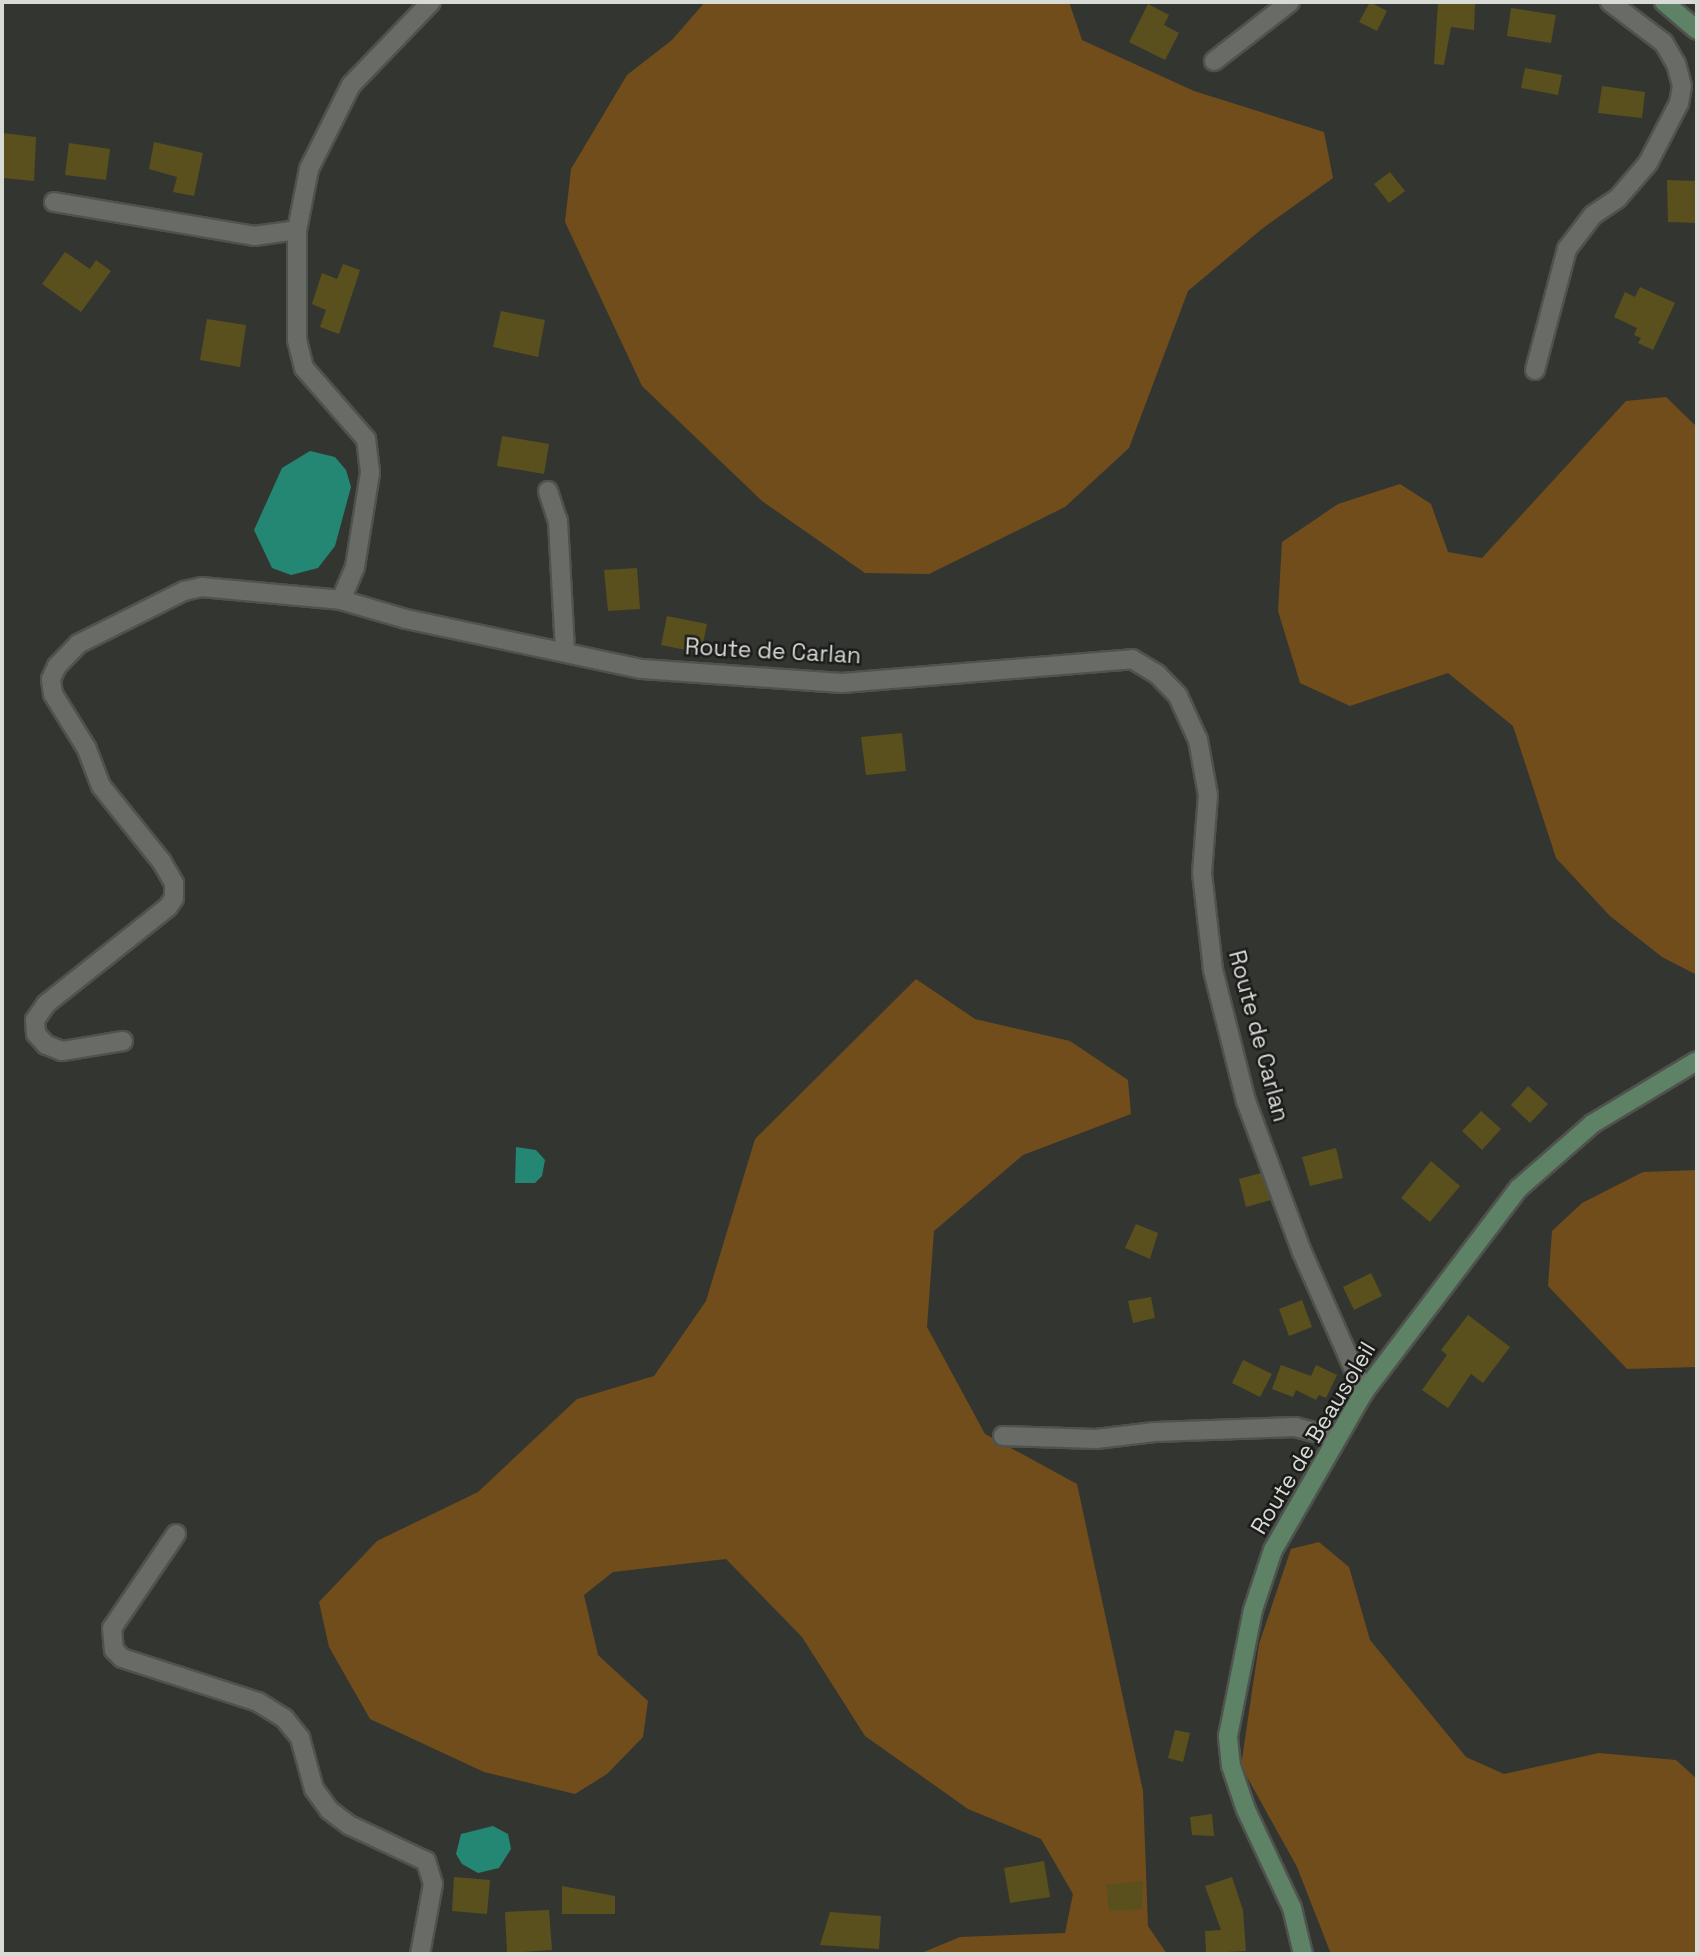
<!DOCTYPE html>
<html>
<head>
<meta charset="utf-8">
<style>
  body { margin:0 }
  #map { position:relative; width:1699px; height:1956px; overflow:hidden; background:#333530; font-family:"Space Grotesk",sans-serif }
  div>[style] { position:absolute }
  [style*='--x'] { left:calc(var(--x)*1px); top:calc(var(--y)*1px); width:calc(var(--w)*1px); rotate:calc(var(--a)*1deg) }
  .green>* { inset:0; background:#714d1b }
  .water>* { inset:0; background:#238774 }
  .building>* { inset:0; background:#5a501d }
  .roads { filter:drop-shadow(2px 0 #50524d) drop-shadow(-2px 0 #50524d) drop-shadow(0 2px #50524d) drop-shadow(0 -2px #50524d) }
  .street>* { height:18px; margin:-9px; padding:0 9px; transform-origin:9px; border-radius:9px; background:#696c66 }
  .secondary>* { height:18px; margin:-9px; padding:0 9px; transform-origin:9px; border-radius:9px; background:#5d8266 }
  span { translate:-50% -50%; white-space:nowrap; text-align:center; line-height:1.15; -webkit-text-stroke:5px #1b1c1a; paint-order:stroke }
  .street-label { font-size:23px; color:#d8dad6 }
  .frame { position:absolute; inset:0; border:4px solid #d8dad6; pointer-events:none }
</style>
</head>
<body>
<div id="map">
  <div class="green">
    <i style="clip-path:polygon(705px 2px,1069px 2px,1082px 40px,1194px 91px,1324px 132px,1333px 178px,1263px 228px,1188px 291px,1129px 448px,1065px 507px,929px 574px,865px 573px,762px 501px,642px 386px,565px 222px,571px 169px,627px 75px,672px 40px)"></i>
    <i style="clip-path:polygon(1666px 397px,1697px 427px,1697px 975px,1662px 957px,1610px 916px,1556px 858px,1513px 726px,1448px 673px,1350px 706px,1300px 683px,1278px 611px,1282px 542px,1338px 504px,1400px 484px,1431px 504px,1448px 552px,1482px 558px,1626px 401px)"></i>
    <i style="clip-path:polygon(916px 979px,975px 1019px,1070px 1041px,1128px 1080px,1131px 1114px,1023px 1155px,934px 1231px,927px 1327px,985px 1434px,1077px 1484px,1143px 1791px,1148px 1926px,1167px 1954px,919px 1954px,960px 1937px,1065px 1933px,1073px 1894px,1041px 1839px,968px 1809px,865px 1736px,802px 1637px,726px 1559px,613px 1572px,584px 1595px,598px 1655px,648px 1701px,643px 1737px,607px 1774px,575px 1794px,484px 1772px,370px 1719px,329px 1647px,319px 1602px,377px 1541px,478px 1492px,577px 1399px,654px 1376px,706px 1301px,755px 1139px)"></i>
    <i style="clip-path:polygon(1697px 1170px,1697px 1367px,1627px 1369px,1548px 1286px,1552px 1231px,1582px 1203px,1643px 1172px)"></i>
    <i style="clip-path:polygon(1319px 1542px,1349px 1567px,1370px 1640px,1466px 1757px,1504px 1774px,1599px 1753px,1676px 1760px,1697px 1779px,1697px 1954px,1331px 1954px,1297px 1867px,1241px 1766px,1259px 1644px,1291px 1549px)"></i>
  </div>
  <div class="water">
    <i style="clip-path:polygon(310px 451px,335px 457px,346px 470px,351px 487px,335px 546px,318px 568px,291px 575px,272px 568px,254px 530px,282px 468px)"></i>
    <i style="clip-path:polygon(516px 1147px,536px 1150px,545px 1160px,542px 1176px,535px 1183px,515px 1183px)"></i>
    <i style="clip-path:polygon(493px 1826px,508px 1834px,511px 1849px,499px 1868px,478px 1873px,462px 1864px,456px 1854px,461px 1834px)"></i>
  </div>
  <div class="building">
    <i style="clip-path:polygon(1370px 2px,1387px 11px,1377px 31px,1359px 22px)"></i>
    <i style="clip-path:polygon(1438px 2px,1475px 4px,1474px 30px,1451px 27px,1444px 65px,1434px 64px)"></i>
    <i style="clip-path:polygon(1148px 4px,1169px 15px,1164px 25px,1179px 33px,1165px 60px,1129px 42px)"></i>
    <i style="clip-path:polygon(1511px 8px,1556px 15px,1551px 43px,1507px 36px)"></i>
    <i style="clip-path:polygon(1525px 68px,1562px 75px,1558px 95px,1521px 88px)"></i>
    <i style="clip-path:polygon(1602px 86px,1645px 92px,1642px 118px,1598px 113px)"></i>
    <i style="clip-path:polygon(2px 133px,36px 137px,34px 181px,2px 178px)"></i>
    <i style="clip-path:polygon(154px 142px,203px 153px,194px 196px,173px 192px,177px 177px,149px 169px)"></i>
    <i style="clip-path:polygon(69px 143px,110px 149px,106px 180px,65px 175px)"></i>
    <i style="clip-path:polygon(1390px 172px,1405px 191px,1389px 203px,1374px 184px)"></i>
    <i style="clip-path:polygon(1667px 180px,1697px 181px,1697px 223px,1668px 222px)"></i>
    <i style="clip-path:polygon(65px 252px,90px 269px,96px 260px,111px 271px,81px 312px,42px 284px)"></i>
    <i style="clip-path:polygon(343px 264px,360px 270px,339px 334px,320px 327px,326px 310px,312px 304px,322px 273px,337px 279px)"></i>
    <i style="clip-path:polygon(1640px 287px,1675px 303px,1653px 350px,1638px 343px,1641px 338px,1634px 335px,1637px 328px,1614px 317px,1625px 292px,1635px 297px)"></i>
    <i style="clip-path:polygon(501px 311px,545px 320px,538px 357px,493px 347px)"></i>
    <i style="clip-path:polygon(207px 319px,246px 325px,240px 367px,200px 360px)"></i>
    <i style="clip-path:polygon(502px 436px,549px 444px,544px 474px,497px 466px)"></i>
    <i style="clip-path:polygon(637px 568px,640px 609px,608px 611px,604px 570px)"></i>
    <i style="clip-path:polygon(667px 616px,707px 624px,701px 653px,661px 645px)"></i>
    <i style="clip-path:polygon(902px 733px,906px 771px,866px 775px,861px 737px)"></i>
    <i style="clip-path:polygon(1528px 1086px,1548px 1104px,1530px 1123px,1511px 1105px)"></i>
    <i style="clip-path:polygon(1481px 1111px,1501px 1129px,1482px 1150px,1462px 1131px)"></i>
    <i style="clip-path:polygon(1336px 1148px,1343px 1178px,1310px 1186px,1302px 1157px)"></i>
    <i style="clip-path:polygon(1431px 1161px,1460px 1186px,1430px 1222px,1401px 1198px)"></i>
    <i style="clip-path:polygon(1261px 1173px,1271px 1200px,1246px 1207px,1239px 1179px)"></i>
    <i style="clip-path:polygon(1136px 1224px,1158px 1233px,1150px 1259px,1125px 1248px)"></i>
    <i style="clip-path:polygon(1371px 1273px,1382px 1296px,1354px 1310px,1343px 1287px)"></i>
    <i style="clip-path:polygon(1151px 1297px,1155px 1318px,1133px 1323px,1128px 1301px)"></i>
    <i style="clip-path:polygon(1302px 1300px,1312px 1327px,1289px 1336px,1279px 1309px)"></i>
    <i style="clip-path:polygon(1468px 1315px,1510px 1347px,1483px 1383px,1471px 1374px,1448px 1408px,1422px 1390px,1447px 1355px,1441px 1350px)"></i>
    <i style="clip-path:polygon(1243px 1360px,1272px 1374px,1260px 1397px,1232px 1383px)"></i>
    <i style="clip-path:polygon(1281px 1365px,1311px 1376px,1316px 1365px,1337px 1375px,1326px 1398px,1319px 1395px,1316px 1400px,1296px 1390px,1293px 1397px,1272px 1389px)"></i>
    <i style="clip-path:polygon(1175px 1730px,1190px 1733px,1183px 1762px,1168px 1758px)"></i>
    <i style="clip-path:polygon(1212px 1814px,1214px 1836px,1192px 1835px,1190px 1817px)"></i>
    <i style="clip-path:polygon(1044px 1861px,1050px 1897px,1010px 1903px,1004px 1868px)"></i>
    <i style="clip-path:polygon(454px 1877px,490px 1880px,487px 1914px,452px 1911px)"></i>
    <i style="clip-path:polygon(1232px 1877px,1243px 1910px,1246px 1951px,1206px 1953px,1205px 1931px,1221px 1930px,1205px 1886px)"></i>
    <i style="clip-path:polygon(1143px 1881px,1142px 1909px,1109px 1911px,1106px 1885px)"></i>
    <i style="clip-path:polygon(562px 1886px,615px 1896px,615px 1914px,562px 1914px)"></i>
    <i style="clip-path:polygon(549px 1910px,552px 1950px,507px 1953px,505px 1912px)"></i>
    <i style="clip-path:polygon(830px 1912px,881px 1916px,879px 1949px,820px 1945px)"></i>
  </div>
  <div class="roads">
    <div class="street">
      <i style="--x:431;--y:2;--w:115;--a:133.9"></i>
      <i style="--x:351;--y:85;--w:94;--a:116.6"></i>
      <i style="--x:309;--y:169;--w:62;--a:101.1"></i>
      <i style="--x:297;--y:230;--w:110;--a:90"></i>
      <i style="--x:297;--y:340;--w:29;--a:76"></i>
      <i style="--x:304;--y:368;--w:94;--a:48.9"></i>
      <i style="--x:366;--y:439;--w:34;--a:83"></i>
      <i style="--x:370;--y:473;--w:95;--a:99.1"></i>
      <i style="--x:355;--y:567;--w:36;--a:113"></i>
      <i style="--x:341;--y:600;--w:68;--a:16.3"></i>
      <i style="--x:406;--y:619;--w:241;--a:12"></i>
      <i style="--x:642;--y:669;--w:200;--a:4"></i>
      <i style="--x:842;--y:683;--w:291;--a:-4.7"></i>
      <i style="--x:1132;--y:659;--w:29;--a:31"></i>
      <i style="--x:1157;--y:674;--w:30;--a:46"></i>
      <i style="--x:1178;--y:696;--w:48;--a:65.6"></i>
      <i style="--x:1198;--y:740;--w:56;--a:79.7"></i>
      <i style="--x:1208;--y:795;--w:78;--a:94.4"></i>
      <i style="--x:1202;--y:873;--w:98;--a:83.5"></i>
      <i style="--x:1213;--y:970;--w:135;--a:75.9"></i>
      <i style="--x:1246;--y:1101;--w:161;--a:69.7"></i>
      <i style="--x:1302;--y:1252;--w:153;--a:66.1"></i>
      <i style="--x:1214;--y:61;--w:96;--a:-37.8"></i>
      <i style="--x:54;--y:202;--w:203;--a:9.6"></i>
      <i style="--x:254;--y:236;--w:43;--a:-7.9"></i>
      <i style="--x:1535;--y:370;--w:125;--a:-75.2"></i>
      <i style="--x:1567;--y:249;--w:43;--a:-52.6"></i>
      <i style="--x:1593;--y:215;--w:30;--a:-34"></i>
      <i style="--x:1618;--y:198;--w:46;--a:-49.4"></i>
      <i style="--x:1648;--y:163;--w:68;--a:-62.7"></i>
      <i style="--x:1679;--y:103;--w:17;--a:-80"></i>
      <i style="--x:1682;--y:86;--w:23;--a:-105"></i>
      <i style="--x:1676;--y:64;--w:24;--a:-120"></i>
      <i style="--x:1664;--y:43;--w:68;--a:-142.8"></i>
      <i style="--x:548;--y:491;--w:32;--a:72"></i>
      <i style="--x:558;--y:521;--w:131;--a:86.9"></i>
      <i style="--x:123;--y:1041;--w:62;--a:170.7"></i>
      <i style="--x:62;--y:1051;--w:17;--a:-159"></i>
      <i style="--x:46;--y:1045;--w:15;--a:-132"></i>
      <i style="--x:36;--y:1034;--w:14;--a:-94"></i>
      <i style="--x:35;--y:1020;--w:19;--a:-55"></i>
      <i style="--x:46;--y:1004;--w:156;--a:-38.5"></i>
      <i style="--x:168;--y:907;--w:11;--a:-56"></i>
      <i style="--x:174;--y:898;--w:15;--a:-90"></i>
      <i style="--x:174;--y:883;--w:24;--a:-120"></i>
      <i style="--x:162;--y:862;--w:97;--a:-128.8"></i>
      <i style="--x:101;--y:786;--w:40;--a:-111"></i>
      <i style="--x:87;--y:749;--w:65;--a:-121.7"></i>
      <i style="--x:53;--y:694;--w:15;--a:-98"></i>
      <i style="--x:51;--y:679;--w:14;--a:-65"></i>
      <i style="--x:57;--y:666;--w:30;--a:-46"></i>
      <i style="--x:78;--y:644;--w:119;--a:-26.6"></i>
      <i style="--x:184;--y:591;--w:18;--a:-13"></i>
      <i style="--x:202;--y:587;--w:140;--a:5.3"></i>
      <i style="--x:1003;--y:1436;--w:93;--a:1.8"></i>
      <i style="--x:1096;--y:1439;--w:59;--a:-6.8"></i>
      <i style="--x:1155;--y:1432;--w:140;--a:-2"></i>
      <i style="--x:1295;--y:1427;--w:43;--a:14.7"></i>
      <i style="--x:176;--y:1534;--w:114;--a:124.2"></i>
      <i style="--x:112;--y:1628;--w:22;--a:85"></i>
      <i style="--x:114;--y:1650;--w:11;--a:45"></i>
      <i style="--x:122;--y:1658;--w:143;--a:17.9"></i>
      <i style="--x:258;--y:1702;--w:31;--a:32"></i>
      <i style="--x:284;--y:1718;--w:26;--a:51"></i>
      <i style="--x:300;--y:1738;--w:53;--a:74.6"></i>
      <i style="--x:314;--y:1789;--w:26;--a:54"></i>
      <i style="--x:329;--y:1810;--w:25;--a:37"></i>
      <i style="--x:349;--y:1825;--w:85;--a:25.1"></i>
      <i style="--x:426;--y:1861;--w:24;--a:73"></i>
      <i style="--x:433;--y:1884;--w:71;--a:100.5"></i>
    </div>
    <div class="secondary">
      <i style="--x:1664;--y:2;--w:43;--a:40.3"></i>
      <i style="--x:1303;--y:1954;--w:47;--a:-103.4"></i>
      <i style="--x:1292;--y:1908;--w:108;--a:-115.1"></i>
      <i style="--x:1246;--y:1810;--w:46;--a:-108.8"></i>
      <i style="--x:1231;--y:1766;--w:30;--a:-96"></i>
      <i style="--x:1228;--y:1736;--w:128;--a:-78.8"></i>
      <i style="--x:1253;--y:1610;--w:63;--a:-71.6"></i>
      <i style="--x:1273;--y:1550;--w:182;--a:-60.1"></i>
      <i style="--x:1364;--y:1392;--w:256;--a:-52.8"></i>
      <i style="--x:1519;--y:1188;--w:97;--a:-41.2"></i>
      <i style="--x:1592;--y:1124;--w:122;--a:-31"></i>
    </div>
  </div>
  <div class="street-label">
    <span style="left:773px;top:651px;rotate:3deg">Route de Carlan</span>
    <span style="left:1259px;top:1036px;rotate:75deg">Route de Carlan</span>
    <span style="left:1313px;top:1438px;rotate:-59deg">Route de Beausoleil</span>
  </div>
  <div class="frame"></div>
</div>
</body>
</html>
